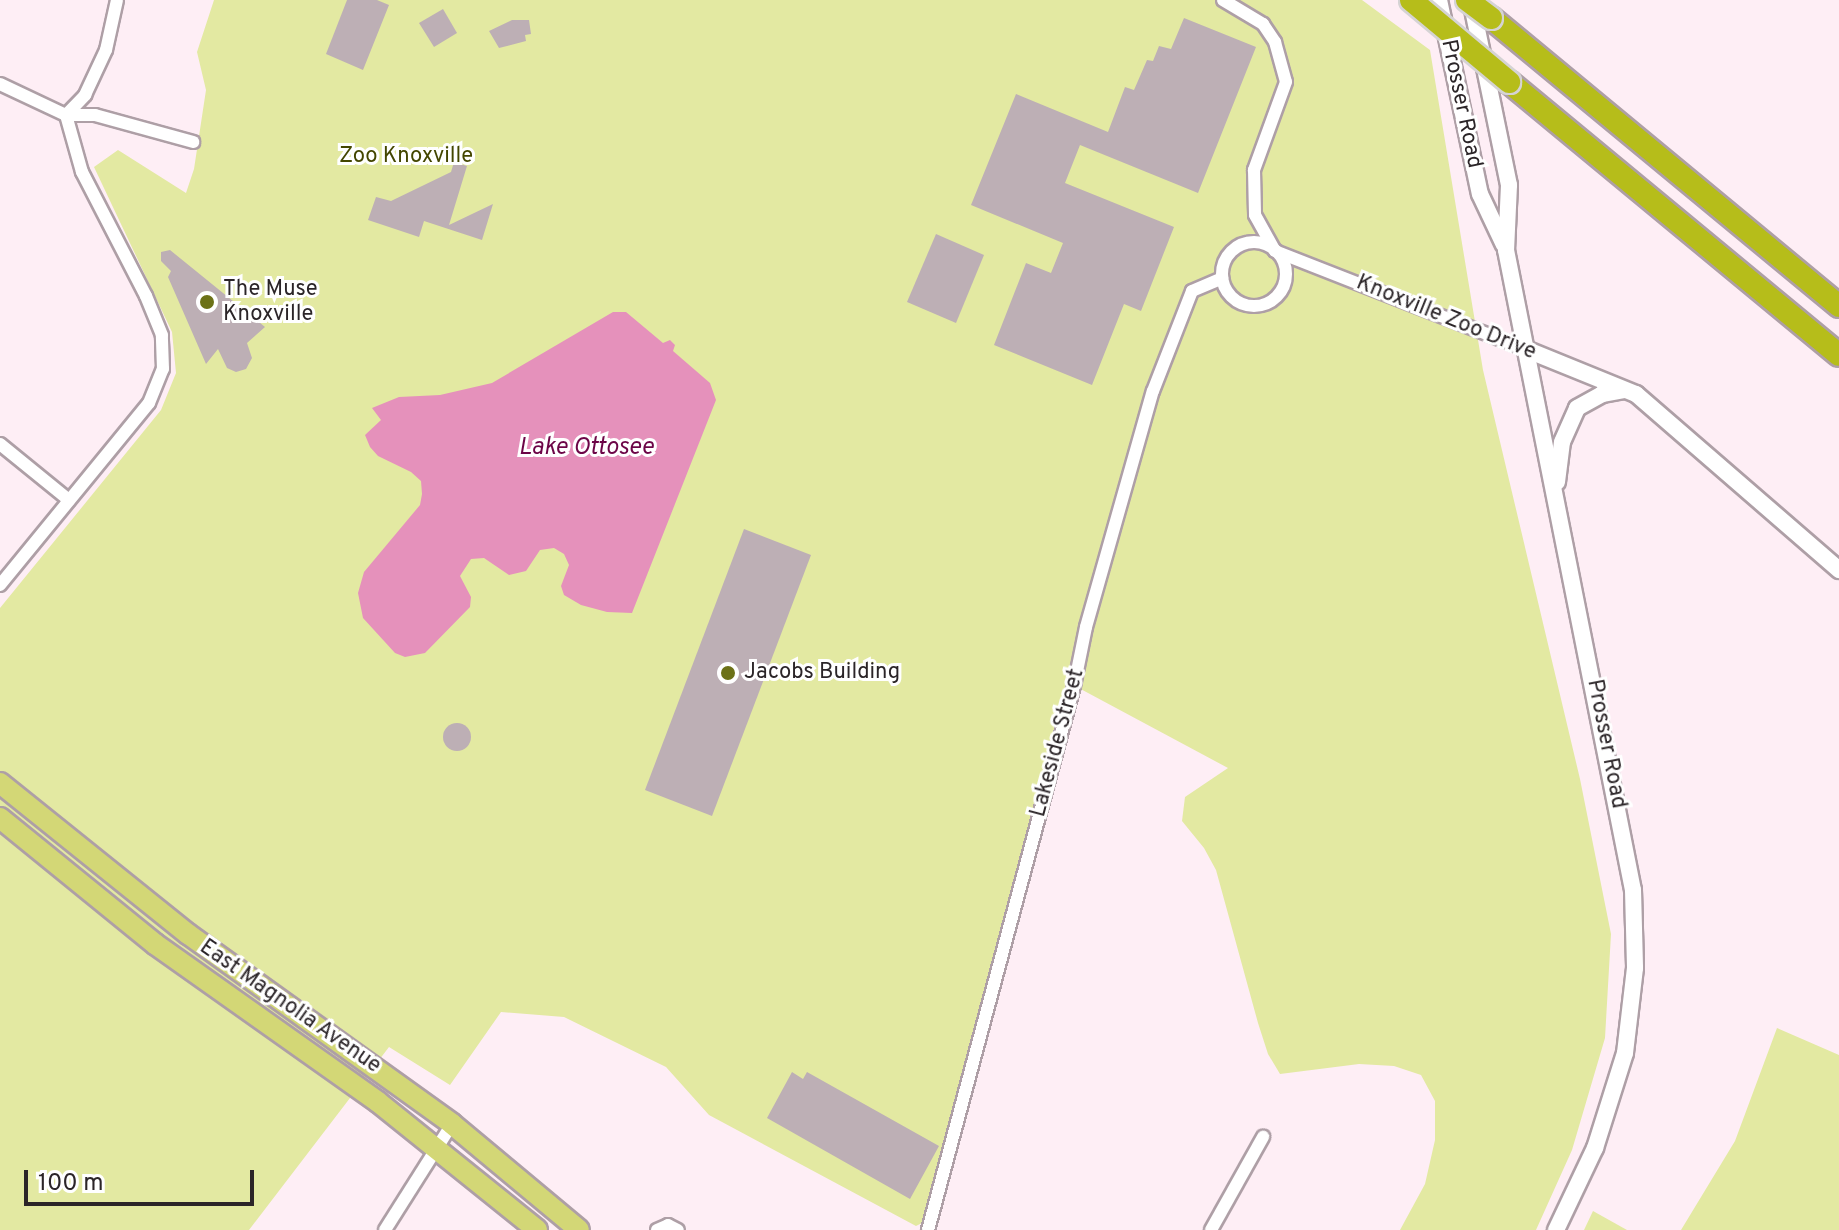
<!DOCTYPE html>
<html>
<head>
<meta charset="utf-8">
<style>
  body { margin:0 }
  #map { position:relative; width:1839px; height:1230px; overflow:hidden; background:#feeef5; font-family:Overpass,sans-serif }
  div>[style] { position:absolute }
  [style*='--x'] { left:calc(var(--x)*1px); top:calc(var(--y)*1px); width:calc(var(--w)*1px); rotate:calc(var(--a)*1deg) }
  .green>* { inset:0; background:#e3e9a2 }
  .water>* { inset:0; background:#e591bb }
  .building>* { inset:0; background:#bdafb5 }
  .round { border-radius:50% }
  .roads { filter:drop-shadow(2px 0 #ae9fa6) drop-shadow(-2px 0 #ae9fa6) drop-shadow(0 2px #ae9fa6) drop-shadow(0 -2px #ae9fa6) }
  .minor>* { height:12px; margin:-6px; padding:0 6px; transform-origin:6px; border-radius:6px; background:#fff }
  .minor>.ring { margin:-6px; padding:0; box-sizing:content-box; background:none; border:12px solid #fff; border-radius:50% }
  .tertiary>* { height:16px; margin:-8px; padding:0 8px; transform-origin:8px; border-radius:8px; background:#fff }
  .primary>* { height:20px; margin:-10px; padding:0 10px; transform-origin:10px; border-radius:10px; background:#d3d776 }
  .motorway>* { height:22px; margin:-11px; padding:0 11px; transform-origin:11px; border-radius:11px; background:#b6bd1a }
  .bridges { filter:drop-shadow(2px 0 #d5d3d4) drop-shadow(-2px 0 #d5d3d4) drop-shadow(0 2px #d5d3d4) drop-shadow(0 -2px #d5d3d4) }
  .motorway-bridge>* { height:22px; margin:-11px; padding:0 11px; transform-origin:11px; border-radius:11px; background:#b6bd1a }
  .dots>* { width:22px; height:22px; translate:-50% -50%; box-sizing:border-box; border:4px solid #fff; border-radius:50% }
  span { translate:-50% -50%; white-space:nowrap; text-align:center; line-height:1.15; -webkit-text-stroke:6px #fff; paint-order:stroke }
  .street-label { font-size:22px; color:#2b2528 }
  .park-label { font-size:22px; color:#434600 }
  .poi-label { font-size:22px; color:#2b2528 }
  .left { translate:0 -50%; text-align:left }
  .water-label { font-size:24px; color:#6c0547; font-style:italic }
  .scale { position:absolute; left:24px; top:1170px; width:230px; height:36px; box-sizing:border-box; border:4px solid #2b2528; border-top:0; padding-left:10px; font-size:24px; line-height:28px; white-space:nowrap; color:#2b2528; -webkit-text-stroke:6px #fff; paint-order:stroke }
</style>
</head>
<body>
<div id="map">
  <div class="green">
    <i style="clip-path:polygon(214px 0,1362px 0,1430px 50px,1483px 370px,1580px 779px,1611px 934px,1605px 1038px,1572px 1150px,1536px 1230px,1400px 1230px,1425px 1184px,1435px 1140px,1435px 1101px,1421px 1075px,1394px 1066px,1359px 1064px,1280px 1074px,1268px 1054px,1258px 1023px,1216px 870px,1204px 848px,1182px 821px,1185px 797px,1228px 768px,1075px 686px,932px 1218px,916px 1226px,709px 1115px,666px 1067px,564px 1017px,501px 1012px,450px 1085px,389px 1047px,249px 1230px,0 1230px,0 608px,161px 410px,176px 373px,172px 332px,94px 167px,118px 150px,186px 193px,194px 169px,206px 90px,197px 52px)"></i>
    <i style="clip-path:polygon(1777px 1028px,1839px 1055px,1839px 1230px,1681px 1230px,1735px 1141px)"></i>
    <i style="clip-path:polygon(1593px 1211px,1627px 1230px,1584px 1230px)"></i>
  </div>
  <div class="water">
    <i style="clip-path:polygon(613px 312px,626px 312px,663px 343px,670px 340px,675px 345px,673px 351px,710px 383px,716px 400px,632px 613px,607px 612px,581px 605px,564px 595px,561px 586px,569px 565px,564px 554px,554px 548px,540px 550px,526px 571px,509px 575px,484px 558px,471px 559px,460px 576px,471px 597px,470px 607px,425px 653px,405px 657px,395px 653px,363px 618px,358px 593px,364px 572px,420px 505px,422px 494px,421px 481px,411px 472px,378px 456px,370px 447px,365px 435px,381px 420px,372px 408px,399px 397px,440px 395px,492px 383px)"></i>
  </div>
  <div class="building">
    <i style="clip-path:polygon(347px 0,377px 0,389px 5px,363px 70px,326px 54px)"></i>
    <i style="clip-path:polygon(443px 9px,457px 33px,434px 47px,419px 23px)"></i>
    <i style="clip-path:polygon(1184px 18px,1256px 47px,1198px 193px,1080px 145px,1065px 183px,1174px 227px,1141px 311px,1124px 304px,1092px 385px,994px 345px,1026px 263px,1051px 273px,1063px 243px,971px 205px,1016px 94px,1108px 132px,1125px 87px,1134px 90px,1147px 60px,1153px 61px,1159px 46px,1171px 49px)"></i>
    <i style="clip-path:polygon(512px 20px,529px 20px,531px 34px,525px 35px,526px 41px,499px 48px,489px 31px)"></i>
    <i style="clip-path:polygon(454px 162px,467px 166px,449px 225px,493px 204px,482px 240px,424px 221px,419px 237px,368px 220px,376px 197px,391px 201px,451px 172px)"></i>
    <i style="clip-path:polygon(936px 234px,984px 255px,956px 323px,907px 302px)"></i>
    <i style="clip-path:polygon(170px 250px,265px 327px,247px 343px,252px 358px,246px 369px,236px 372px,227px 368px,218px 349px,206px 364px,168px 277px,171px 271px,161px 261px,161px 252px)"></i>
    <i style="clip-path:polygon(744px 529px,811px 555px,712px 816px,645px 790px)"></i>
    <i class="round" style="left:443px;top:723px;width:28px;height:28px"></i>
    <i style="clip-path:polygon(792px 1072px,803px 1079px,807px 1072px,939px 1146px,910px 1199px,767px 1118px)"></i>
  </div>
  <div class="roads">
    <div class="minor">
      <i style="--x:1223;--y:0;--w:47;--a:31"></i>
      <i style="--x:1263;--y:24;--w:22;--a:56"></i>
      <i style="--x:1275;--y:42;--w:41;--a:74.6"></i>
      <i style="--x:1286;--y:82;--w:94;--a:110"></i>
      <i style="--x:1254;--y:170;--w:45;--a:88.7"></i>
      <i style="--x:1255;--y:215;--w:41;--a:60.9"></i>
      <i style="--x:1275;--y:251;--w:269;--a:21.4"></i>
      <i style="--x:0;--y:84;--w:73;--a:25.2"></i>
      <i style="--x:66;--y:115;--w:29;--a:0"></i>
      <i style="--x:95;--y:115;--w:102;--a:15.4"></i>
      <i class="ring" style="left:1222px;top:242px;width:52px;height:52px"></i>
      <i style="--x:0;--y:444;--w:89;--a:39.1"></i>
      <i style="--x:0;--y:585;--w:235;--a:-50.7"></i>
      <i style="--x:149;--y:403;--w:37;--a:-68"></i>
      <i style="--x:163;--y:369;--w:34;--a:-92"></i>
      <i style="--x:162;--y:335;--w:42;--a:-112.3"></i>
      <i style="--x:146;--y:296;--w:140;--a:-117.3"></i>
      <i style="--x:82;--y:172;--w:59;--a:-105.7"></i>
      <i style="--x:66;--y:115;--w:28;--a:-46"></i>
      <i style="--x:85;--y:95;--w:50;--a:-65"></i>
      <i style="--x:106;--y:50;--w:51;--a:-77.6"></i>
      <i style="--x:385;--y:1230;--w:125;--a:-57.7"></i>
      <i style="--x:657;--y:1230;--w:12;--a:-24"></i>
      <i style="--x:668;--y:1225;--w:11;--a:27"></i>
      <i style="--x:928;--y:1230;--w:563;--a:-74.98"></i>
      <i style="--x:1074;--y:686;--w:60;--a:-78.5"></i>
      <i style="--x:1086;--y:627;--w:245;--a:-74.2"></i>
      <i style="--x:1153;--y:391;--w:107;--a:-68.7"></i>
      <i style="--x:1192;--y:291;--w:33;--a:-23"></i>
      <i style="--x:1211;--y:1230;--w:107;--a:-60.8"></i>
    </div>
    <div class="tertiary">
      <i style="--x:1439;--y:0;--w:198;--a:78.1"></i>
      <i style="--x:1480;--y:194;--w:56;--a:64.8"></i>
      <i style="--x:1471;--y:0;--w:189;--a:78.4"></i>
      <i style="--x:1509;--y:185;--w:65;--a:92.6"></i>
      <i style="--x:1506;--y:250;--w:652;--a:78.78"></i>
      <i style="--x:1633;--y:890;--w:78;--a:88.5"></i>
      <i style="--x:1635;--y:968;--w:86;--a:96.7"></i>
      <i style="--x:1625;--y:1053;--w:100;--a:107.5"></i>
      <i style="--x:1595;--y:1148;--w:91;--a:115.4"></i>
      <i style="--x:1525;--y:349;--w:120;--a:22.1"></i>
      <i style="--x:1636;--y:394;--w:269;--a:40.9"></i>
      <i style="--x:1557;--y:482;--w:40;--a:-82.9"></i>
      <i style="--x:1562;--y:442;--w:37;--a:-66"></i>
      <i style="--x:1577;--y:408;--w:29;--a:-29"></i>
      <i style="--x:1602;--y:394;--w:22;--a:-10"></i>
    </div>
    <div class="primary">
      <i style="--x:0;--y:783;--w:241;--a:38.8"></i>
      <i style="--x:188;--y:934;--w:325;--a:35.7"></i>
      <i style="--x:452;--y:1124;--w:165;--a:39.8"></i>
      <i style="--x:0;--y:818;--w:200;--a:39.1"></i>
      <i style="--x:155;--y:944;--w:273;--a:35.3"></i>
      <i style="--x:378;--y:1102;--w:204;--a:38.8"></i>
    </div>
    <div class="motorway">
      <i style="--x:1491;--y:18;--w:452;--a:39.6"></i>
      <i style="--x:1509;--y:82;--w:428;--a:39.6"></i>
    </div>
  </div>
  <div class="bridges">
    <div class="motorway-bridge">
      <i style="--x:1411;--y:0;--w:128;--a:39.9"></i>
      <i style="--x:1467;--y:0;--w:30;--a:37"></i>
    </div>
  </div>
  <div class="dots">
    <i style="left:207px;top:302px;background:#6c7117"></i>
    <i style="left:728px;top:673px;background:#6c7117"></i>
  </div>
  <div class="street-label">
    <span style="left:1461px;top:104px;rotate:78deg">Prosser Road</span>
    <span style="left:1446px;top:318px;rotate:22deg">Knoxville Zoo Drive</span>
    <span style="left:1058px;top:743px;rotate:-75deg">Lakeside Street</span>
    <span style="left:1606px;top:744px;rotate:79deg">Prosser Road</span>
    <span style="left:290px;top:1007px;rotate:35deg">East Magnolia Avenue</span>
  </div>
  <div class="park-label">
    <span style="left:406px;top:157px">Zoo Knoxville</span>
  </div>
  <div class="poi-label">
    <span class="left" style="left:223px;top:302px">The Muse<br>Knoxville</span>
    <span class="left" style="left:744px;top:673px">Jacobs Building</span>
  </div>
  <div class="water-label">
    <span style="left:586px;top:449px">Lake Ottosee</span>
  </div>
  <div class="scale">100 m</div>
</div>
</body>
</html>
